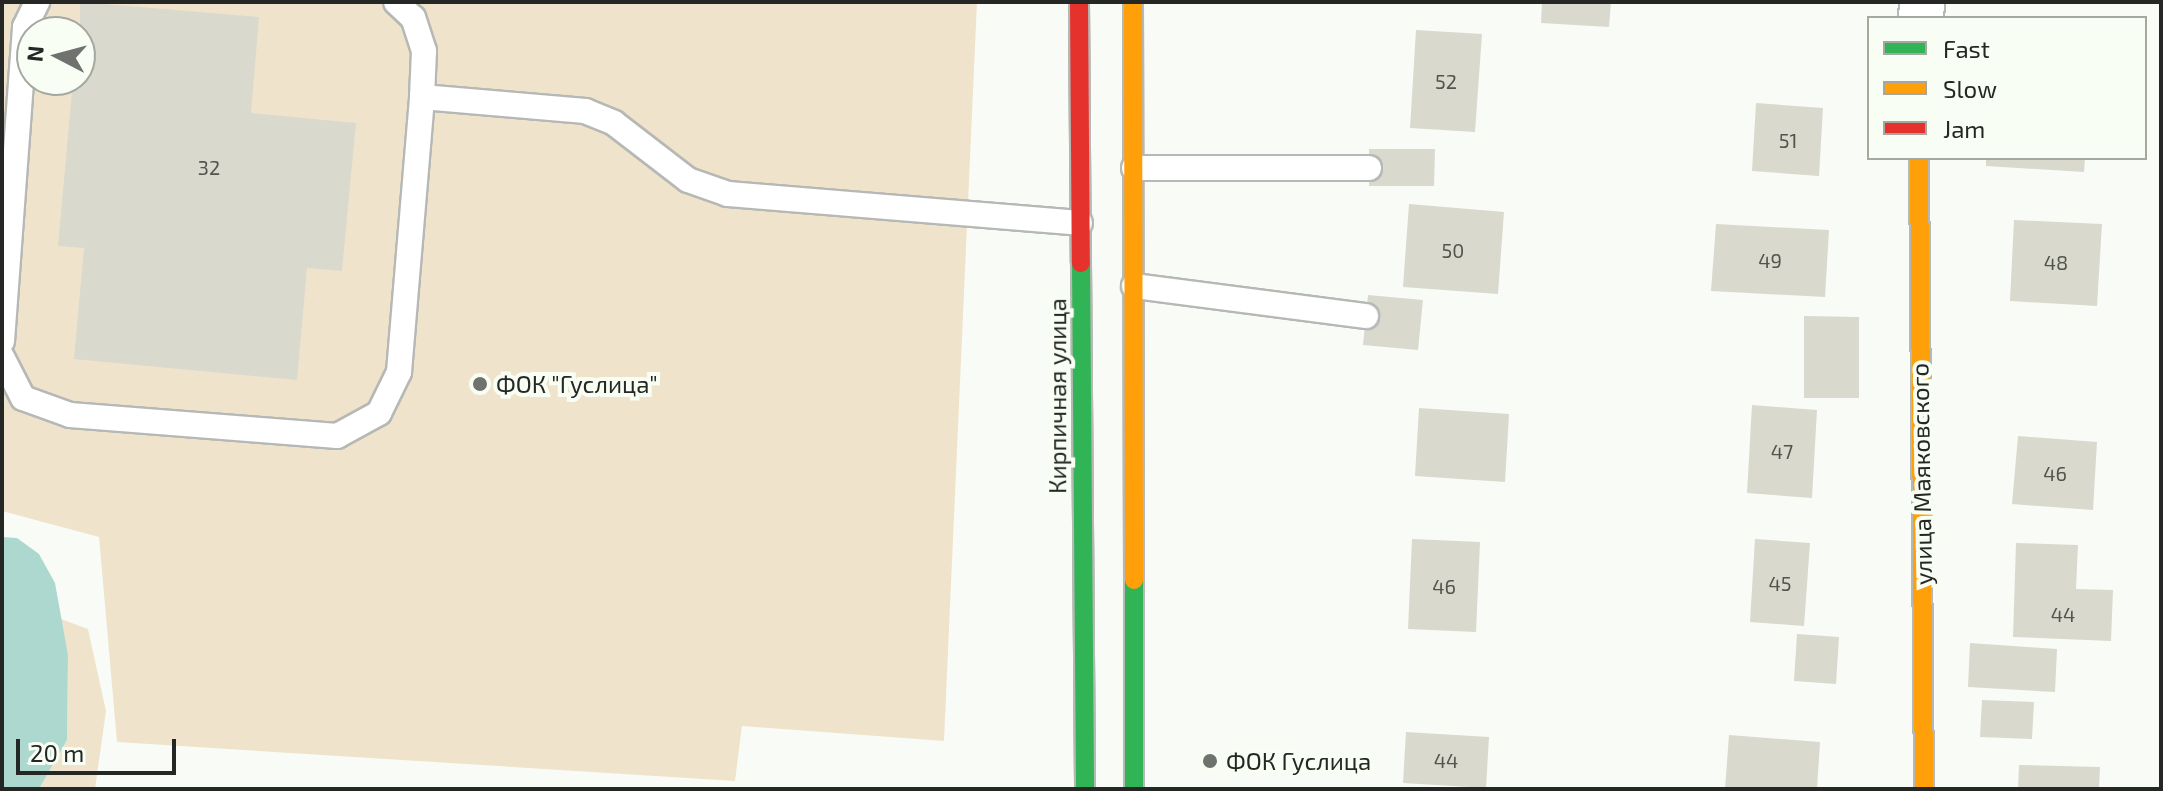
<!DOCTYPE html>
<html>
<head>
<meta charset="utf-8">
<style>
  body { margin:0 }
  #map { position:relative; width:2163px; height:791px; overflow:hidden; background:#f9fcf6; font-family:"Exo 2",sans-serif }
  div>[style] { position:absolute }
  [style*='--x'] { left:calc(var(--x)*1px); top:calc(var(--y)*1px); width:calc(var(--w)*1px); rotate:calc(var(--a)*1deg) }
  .green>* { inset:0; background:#f0e3cb }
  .water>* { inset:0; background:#add8d0 }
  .building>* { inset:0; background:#d9d9ce }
  .roads { filter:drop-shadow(2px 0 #b6b8b5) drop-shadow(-2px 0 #b6b8b5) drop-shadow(0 2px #b6b8b5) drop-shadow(0 -2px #b6b8b5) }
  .lane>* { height:24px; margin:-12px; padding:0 12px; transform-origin:12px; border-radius:12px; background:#fefffe }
  .street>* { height:44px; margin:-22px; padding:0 22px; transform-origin:22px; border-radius:22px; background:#fefffe }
  .fast>* { height:18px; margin:-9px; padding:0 9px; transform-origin:9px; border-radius:9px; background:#30b455 }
  .slow>* { height:18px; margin:-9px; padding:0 9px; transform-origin:9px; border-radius:9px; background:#ff9f0a }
  .jam>* { height:18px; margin:-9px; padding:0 9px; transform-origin:9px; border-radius:9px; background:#e5322d }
  .dots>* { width:22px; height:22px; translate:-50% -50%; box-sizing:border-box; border:4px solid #f8fef4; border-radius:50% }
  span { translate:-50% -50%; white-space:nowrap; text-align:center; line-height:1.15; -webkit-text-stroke:8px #f8fef4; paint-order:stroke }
  .number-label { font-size:20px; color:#52544e }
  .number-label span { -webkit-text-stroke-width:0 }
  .poi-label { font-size:24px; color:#252724 }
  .left { translate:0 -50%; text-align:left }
  .street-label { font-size:24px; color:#252724 }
  .frame { position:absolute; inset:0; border:4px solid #252724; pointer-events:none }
  .legend { position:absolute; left:1867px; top:16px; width:280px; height:144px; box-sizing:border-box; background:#f8fef4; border:2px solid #a4a8a1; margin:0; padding:10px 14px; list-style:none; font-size:24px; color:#252724 }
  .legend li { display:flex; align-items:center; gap:16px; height:40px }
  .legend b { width:40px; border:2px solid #a4a8a1 }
  .north { position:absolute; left:16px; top:16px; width:80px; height:80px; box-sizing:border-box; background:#f8fef4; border:2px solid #a4a8a1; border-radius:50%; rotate:276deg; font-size:22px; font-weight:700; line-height:32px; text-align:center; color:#252724 }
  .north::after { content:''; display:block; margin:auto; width:28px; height:36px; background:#6f726e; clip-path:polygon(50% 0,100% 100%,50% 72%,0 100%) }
  .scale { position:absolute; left:16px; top:739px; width:160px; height:36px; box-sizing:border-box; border:4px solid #252724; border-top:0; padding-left:10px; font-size:24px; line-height:28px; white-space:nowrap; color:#252724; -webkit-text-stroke:6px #f8fef4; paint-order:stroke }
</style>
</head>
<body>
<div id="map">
  <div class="green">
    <i style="clip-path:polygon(evenodd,2px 2px,977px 2px,944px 741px,742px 726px,735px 781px,117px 742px,99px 537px,2px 511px,2px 2px,32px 32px,80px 32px,80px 80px,32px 80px,32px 32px)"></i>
    <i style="clip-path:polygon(61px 619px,88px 629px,106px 711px,95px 789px,39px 789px,67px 740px,68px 655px)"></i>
  </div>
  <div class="water">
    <i style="clip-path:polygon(2px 537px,17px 538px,39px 554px,55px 583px,68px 655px,67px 740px,39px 789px,2px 789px)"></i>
  </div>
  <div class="building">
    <i style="clip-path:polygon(80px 2px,259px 17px,251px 113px,356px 123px,342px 271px,307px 268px,297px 380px,74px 359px,84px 248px,58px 246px,73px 80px,80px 80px)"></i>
    <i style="clip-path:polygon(1542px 2px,1611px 2px,1609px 27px,1541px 23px)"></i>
    <i style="clip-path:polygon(1416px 30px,1482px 34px,1475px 132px,1410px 128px)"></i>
    <i style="clip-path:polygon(1756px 103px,1823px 108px,1819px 176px,1752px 171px)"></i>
    <i style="clip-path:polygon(1369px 149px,1435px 149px,1434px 186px,1369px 186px)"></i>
    <i style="clip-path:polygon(1986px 158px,2085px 158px,2084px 172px,1986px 166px)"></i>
    <i style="clip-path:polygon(1409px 204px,1504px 212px,1498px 294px,1403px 287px)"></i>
    <i style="clip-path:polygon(2014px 220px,2102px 224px,2097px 306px,2010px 301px)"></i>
    <i style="clip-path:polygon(1716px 224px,1829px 230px,1825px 297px,1711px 291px)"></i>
    <i style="clip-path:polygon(1368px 295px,1423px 300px,1418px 350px,1363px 345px)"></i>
    <i style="clip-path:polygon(1804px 316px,1859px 317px,1859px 398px,1804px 398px)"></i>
    <i style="clip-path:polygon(1752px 405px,1817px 410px,1812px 498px,1747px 493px)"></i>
    <i style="clip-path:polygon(1419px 408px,1509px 414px,1505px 482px,1415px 476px)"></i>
    <i style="clip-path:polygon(2018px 436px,2097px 442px,2093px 510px,2012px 504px)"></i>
    <i style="clip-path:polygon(1412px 539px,1480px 542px,1476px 632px,1408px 629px)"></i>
    <i style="clip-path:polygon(1755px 539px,1810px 543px,1804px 626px,1750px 622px)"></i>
    <i style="clip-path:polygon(2016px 543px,2078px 545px,2076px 589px,2113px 590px,2111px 641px,2013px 637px)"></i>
    <i style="clip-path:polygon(1797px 634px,1839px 637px,1836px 684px,1794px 681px)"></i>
    <i style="clip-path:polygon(1970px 643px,2057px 649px,2055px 692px,1968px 687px)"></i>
    <i style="clip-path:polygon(1982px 700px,2034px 702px,2032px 739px,1980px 737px)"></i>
    <i style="clip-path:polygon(1406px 732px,1489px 737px,1486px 788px,1403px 783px)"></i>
    <i style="clip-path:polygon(1729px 735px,1820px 742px,1817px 789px,1725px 789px)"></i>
    <i style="clip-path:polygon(2019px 765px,2100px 767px,2099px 789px,2018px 789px)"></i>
  </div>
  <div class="roads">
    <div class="lane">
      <i style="--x:422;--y:97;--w:164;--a:4.9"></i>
      <i style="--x:585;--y:111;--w:31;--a:22"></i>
      <i style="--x:614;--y:123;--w:93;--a:37.6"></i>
      <i style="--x:688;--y:180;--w:42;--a:19.3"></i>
      <i style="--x:728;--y:194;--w:353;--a:4.7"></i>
      <i style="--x:1134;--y:168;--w:235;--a:0"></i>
      <i style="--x:1134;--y:286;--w:234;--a:7.4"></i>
      <i style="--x:2;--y:341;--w:315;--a:-85.8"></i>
      <i style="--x:25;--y:27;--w:28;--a:-64"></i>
      <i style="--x:2;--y:357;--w:46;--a:62.9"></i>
      <i style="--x:23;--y:398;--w:50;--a:19.9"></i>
      <i style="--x:70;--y:415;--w:268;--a:4.5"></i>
      <i style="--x:337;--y:436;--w:48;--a:-28.7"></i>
      <i style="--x:379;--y:413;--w:46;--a:-64"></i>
      <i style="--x:399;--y:372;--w:276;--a:-85.2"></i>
      <i style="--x:422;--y:97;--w:46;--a:-87.5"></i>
      <i style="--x:424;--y:51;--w:35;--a:-108"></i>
      <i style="--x:413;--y:18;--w:23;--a:-137"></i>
    </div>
    <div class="street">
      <i style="--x:1921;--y:18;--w:16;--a:-86"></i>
    </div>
    <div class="fast">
      <i style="--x:1081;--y:263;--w:526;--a:89.56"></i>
      <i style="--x:1134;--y:580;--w:209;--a:90"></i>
    </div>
    <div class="slow">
      <i style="--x:1133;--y:2;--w:578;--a:89.9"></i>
      <i style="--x:1919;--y:158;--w:631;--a:89.55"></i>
    </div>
    <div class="jam">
      <i style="--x:1079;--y:2;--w:261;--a:89.6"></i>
    </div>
  </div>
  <div class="dots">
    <i style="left:480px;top:384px;background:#6f726e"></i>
    <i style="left:1210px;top:761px;background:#6f726e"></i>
  </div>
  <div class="number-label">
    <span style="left:1446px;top:81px">52</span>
    <span style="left:1788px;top:140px">51</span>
    <span style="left:209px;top:167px">32</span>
    <span style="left:1453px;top:250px">50</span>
    <span style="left:1770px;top:260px">49</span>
    <span style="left:2056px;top:262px">48</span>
    <span style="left:1782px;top:451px">47</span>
    <span style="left:2055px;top:473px">46</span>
    <span style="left:1780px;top:583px">45</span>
    <span style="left:1444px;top:586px">46</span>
    <span style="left:2063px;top:614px">44</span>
    <span style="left:1446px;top:760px">44</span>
  </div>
  <div class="poi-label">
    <span class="left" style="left:496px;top:384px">ФОК "Гуслица"</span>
    <span class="left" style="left:1226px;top:761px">ФОК Гуслица</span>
  </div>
  <div class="street-label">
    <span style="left:1057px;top:396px;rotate:-90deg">Кирпичная улица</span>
    <span style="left:1921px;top:474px;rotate:-91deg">улица Маяковского</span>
  </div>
  <div class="frame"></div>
  <ul class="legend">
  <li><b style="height:10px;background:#30b455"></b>Fast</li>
  <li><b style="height:10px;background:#ff9f0a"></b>Slow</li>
  <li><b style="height:10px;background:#e5322d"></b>Jam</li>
  </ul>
  <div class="north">N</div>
  <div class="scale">20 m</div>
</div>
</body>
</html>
